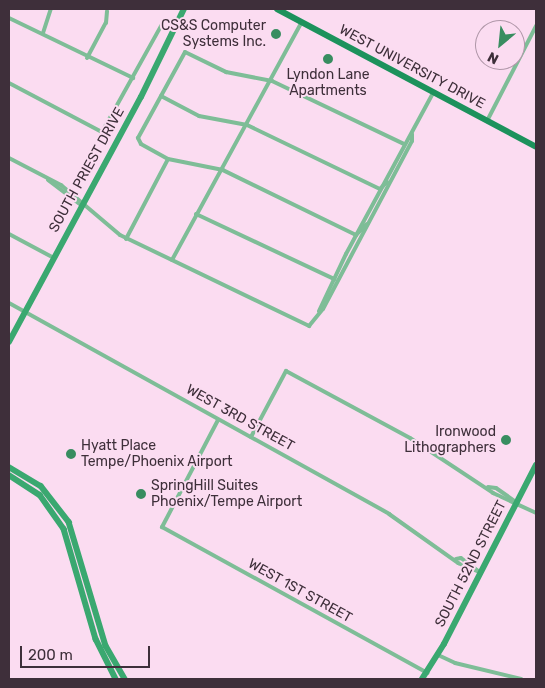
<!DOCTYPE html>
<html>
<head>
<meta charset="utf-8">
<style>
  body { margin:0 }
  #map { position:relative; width:545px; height:688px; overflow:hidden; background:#fbdcf1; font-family:Rubik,sans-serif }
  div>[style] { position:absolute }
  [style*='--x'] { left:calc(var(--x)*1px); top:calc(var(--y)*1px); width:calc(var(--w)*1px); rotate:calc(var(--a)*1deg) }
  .minor>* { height:4px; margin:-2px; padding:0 2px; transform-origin:2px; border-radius:2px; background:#7ebd97 }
  .secondary>* { height:5.5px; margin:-2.75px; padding:0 2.75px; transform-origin:2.75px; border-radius:2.75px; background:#3aa870 }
  .primary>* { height:6px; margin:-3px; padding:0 3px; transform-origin:3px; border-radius:3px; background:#1c925c }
  .dots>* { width:14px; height:14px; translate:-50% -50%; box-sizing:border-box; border:2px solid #fbdcf1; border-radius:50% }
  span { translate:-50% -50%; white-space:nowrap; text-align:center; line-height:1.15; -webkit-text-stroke:4px #fbdcf1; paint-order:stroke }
  .poi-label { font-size:14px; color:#3e2f3a }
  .right { translate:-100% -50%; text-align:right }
  .left { translate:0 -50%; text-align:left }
  .street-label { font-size:14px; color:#3e2f3a }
  .frame { position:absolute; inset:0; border:10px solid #3e2f3a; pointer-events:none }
  .north { position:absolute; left:475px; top:20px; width:50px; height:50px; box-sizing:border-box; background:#fbdcf1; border:1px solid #af97a8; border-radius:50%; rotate:208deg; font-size:14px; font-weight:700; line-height:20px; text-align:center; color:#3e2f3a }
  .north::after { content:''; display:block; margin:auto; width:18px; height:22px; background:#388d60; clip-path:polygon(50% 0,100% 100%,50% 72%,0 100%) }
  .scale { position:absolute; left:20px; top:646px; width:130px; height:22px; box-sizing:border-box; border:2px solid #3e2f3a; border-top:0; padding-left:6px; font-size:15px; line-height:18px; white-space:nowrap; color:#3e2f3a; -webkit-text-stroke:4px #fbdcf1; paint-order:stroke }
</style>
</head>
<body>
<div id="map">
  <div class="minor">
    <i style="--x:9;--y:18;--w:138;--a:25.8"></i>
    <i style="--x:43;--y:33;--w:25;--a:-72"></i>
    <i style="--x:87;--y:58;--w:40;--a:-62"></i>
    <i style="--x:106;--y:23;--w:12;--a:-85"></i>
    <i style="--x:9;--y:83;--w:105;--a:27.8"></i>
    <i style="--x:102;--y:132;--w:124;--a:-60.9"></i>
    <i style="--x:161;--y:96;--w:43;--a:27.8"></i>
    <i style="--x:199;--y:116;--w:49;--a:10.6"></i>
    <i style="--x:247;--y:125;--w:148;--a:25.7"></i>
    <i style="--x:380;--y:189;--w:10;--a:-45"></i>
    <i style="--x:487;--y:121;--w:107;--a:-62.7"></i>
    <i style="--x:9;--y:158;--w:59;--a:27.4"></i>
    <i style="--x:61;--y:185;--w:77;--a:40.3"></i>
    <i style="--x:120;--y:235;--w:210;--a:25.7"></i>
    <i style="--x:309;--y:326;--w:22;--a:-51"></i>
    <i style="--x:323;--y:309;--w:190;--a:-62.1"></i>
    <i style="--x:412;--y:141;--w:7;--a:-90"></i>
    <i style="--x:48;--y:180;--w:40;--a:37"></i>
    <i style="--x:196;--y:214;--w:153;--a:25.2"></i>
    <i style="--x:367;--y:224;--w:16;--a:135"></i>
    <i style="--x:356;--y:235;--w:148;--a:-154"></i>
    <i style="--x:223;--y:170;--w:56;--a:-168.7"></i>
    <i style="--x:168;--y:159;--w:31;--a:-151"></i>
    <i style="--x:141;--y:144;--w:7;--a:-117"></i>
    <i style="--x:138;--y:138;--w:98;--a:-61.3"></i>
    <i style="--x:185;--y:52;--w:46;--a:26"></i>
    <i style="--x:226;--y:72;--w:47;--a:11.1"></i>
    <i style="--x:272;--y:81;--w:146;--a:25.5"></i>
    <i style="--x:9;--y:234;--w:51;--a:28.1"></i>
    <i style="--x:126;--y:239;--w:90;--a:-62.3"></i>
    <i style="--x:172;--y:260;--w:271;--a:-61.4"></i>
    <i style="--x:9;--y:303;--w:435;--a:29"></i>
    <i style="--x:389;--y:514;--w:85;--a:35.4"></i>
    <i style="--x:458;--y:563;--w:25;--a:23"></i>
    <i style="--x:319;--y:311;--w:63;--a:-64.7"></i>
    <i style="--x:346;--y:254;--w:183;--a:-61.6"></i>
    <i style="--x:218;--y:420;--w:121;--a:117.6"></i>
    <i style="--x:162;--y:527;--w:303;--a:28.8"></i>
    <i style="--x:251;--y:437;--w:75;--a:-62.1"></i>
    <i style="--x:286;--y:371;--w:141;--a:28.4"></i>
    <i style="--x:410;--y:438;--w:100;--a:33.5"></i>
    <i style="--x:493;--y:493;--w:47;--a:24.9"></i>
    <i style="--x:488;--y:487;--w:8;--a:7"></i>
    <i style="--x:496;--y:488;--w:24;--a:35"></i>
    <i style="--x:456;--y:559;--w:5;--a:-11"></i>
    <i style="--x:461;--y:558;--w:25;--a:37"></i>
    <i style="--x:438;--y:655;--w:19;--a:25"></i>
    <i style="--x:455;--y:663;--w:68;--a:13.6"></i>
  </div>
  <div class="secondary">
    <i style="--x:9;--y:342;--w:278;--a:-61.7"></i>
    <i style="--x:141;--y:97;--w:98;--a:-64"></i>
    <i style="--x:9;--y:467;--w:37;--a:31"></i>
    <i style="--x:41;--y:486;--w:46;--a:52.1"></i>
    <i style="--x:69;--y:522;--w:129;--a:73.4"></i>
    <i style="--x:106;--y:646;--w:38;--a:60"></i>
    <i style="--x:9;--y:475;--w:37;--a:33"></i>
    <i style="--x:40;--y:495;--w:42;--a:54.8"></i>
    <i style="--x:64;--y:529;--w:115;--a:73.8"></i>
    <i style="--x:96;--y:639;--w:45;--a:63.4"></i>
    <i style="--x:422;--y:679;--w:41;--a:-57.8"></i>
    <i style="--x:444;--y:644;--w:201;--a:-62.8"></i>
  </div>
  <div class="primary">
    <i style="--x:277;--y:9;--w:293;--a:28"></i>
  </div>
  <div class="dots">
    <i style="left:276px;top:34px;background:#388d60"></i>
    <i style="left:328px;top:59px;background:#388d60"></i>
    <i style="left:506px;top:440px;background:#388d60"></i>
    <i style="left:71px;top:454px;background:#388d60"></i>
    <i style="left:141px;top:494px;background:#388d60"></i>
  </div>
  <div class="poi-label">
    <span class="right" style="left:266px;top:34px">CS&amp;S Computer<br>Systems Inc.</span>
    <span style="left:328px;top:83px">Lyndon Lane<br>Apartments</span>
    <span class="right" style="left:496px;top:440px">Ironwood<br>Lithographers</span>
    <span class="left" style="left:81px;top:454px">Hyatt Place<br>Tempe/Phoenix Airport</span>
    <span class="left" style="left:151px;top:494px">SpringHill Suites<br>Phoenix/Tempe Airport</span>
  </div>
  <div class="street-label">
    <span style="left:412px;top:67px;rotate:28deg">WEST UNIVERSITY DRIVE</span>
    <span style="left:87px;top:170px;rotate:-61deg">SOUTH PRIEST DRIVE</span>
    <span style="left:240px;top:418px;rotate:29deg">WEST 3RD STREET</span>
    <span style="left:471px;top:564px;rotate:-63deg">SOUTH 52ND STREET</span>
    <span style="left:300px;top:591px;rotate:29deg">WEST 1ST STREET</span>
  </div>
  <div class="frame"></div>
  <div class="north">N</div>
  <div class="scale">200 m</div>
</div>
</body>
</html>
